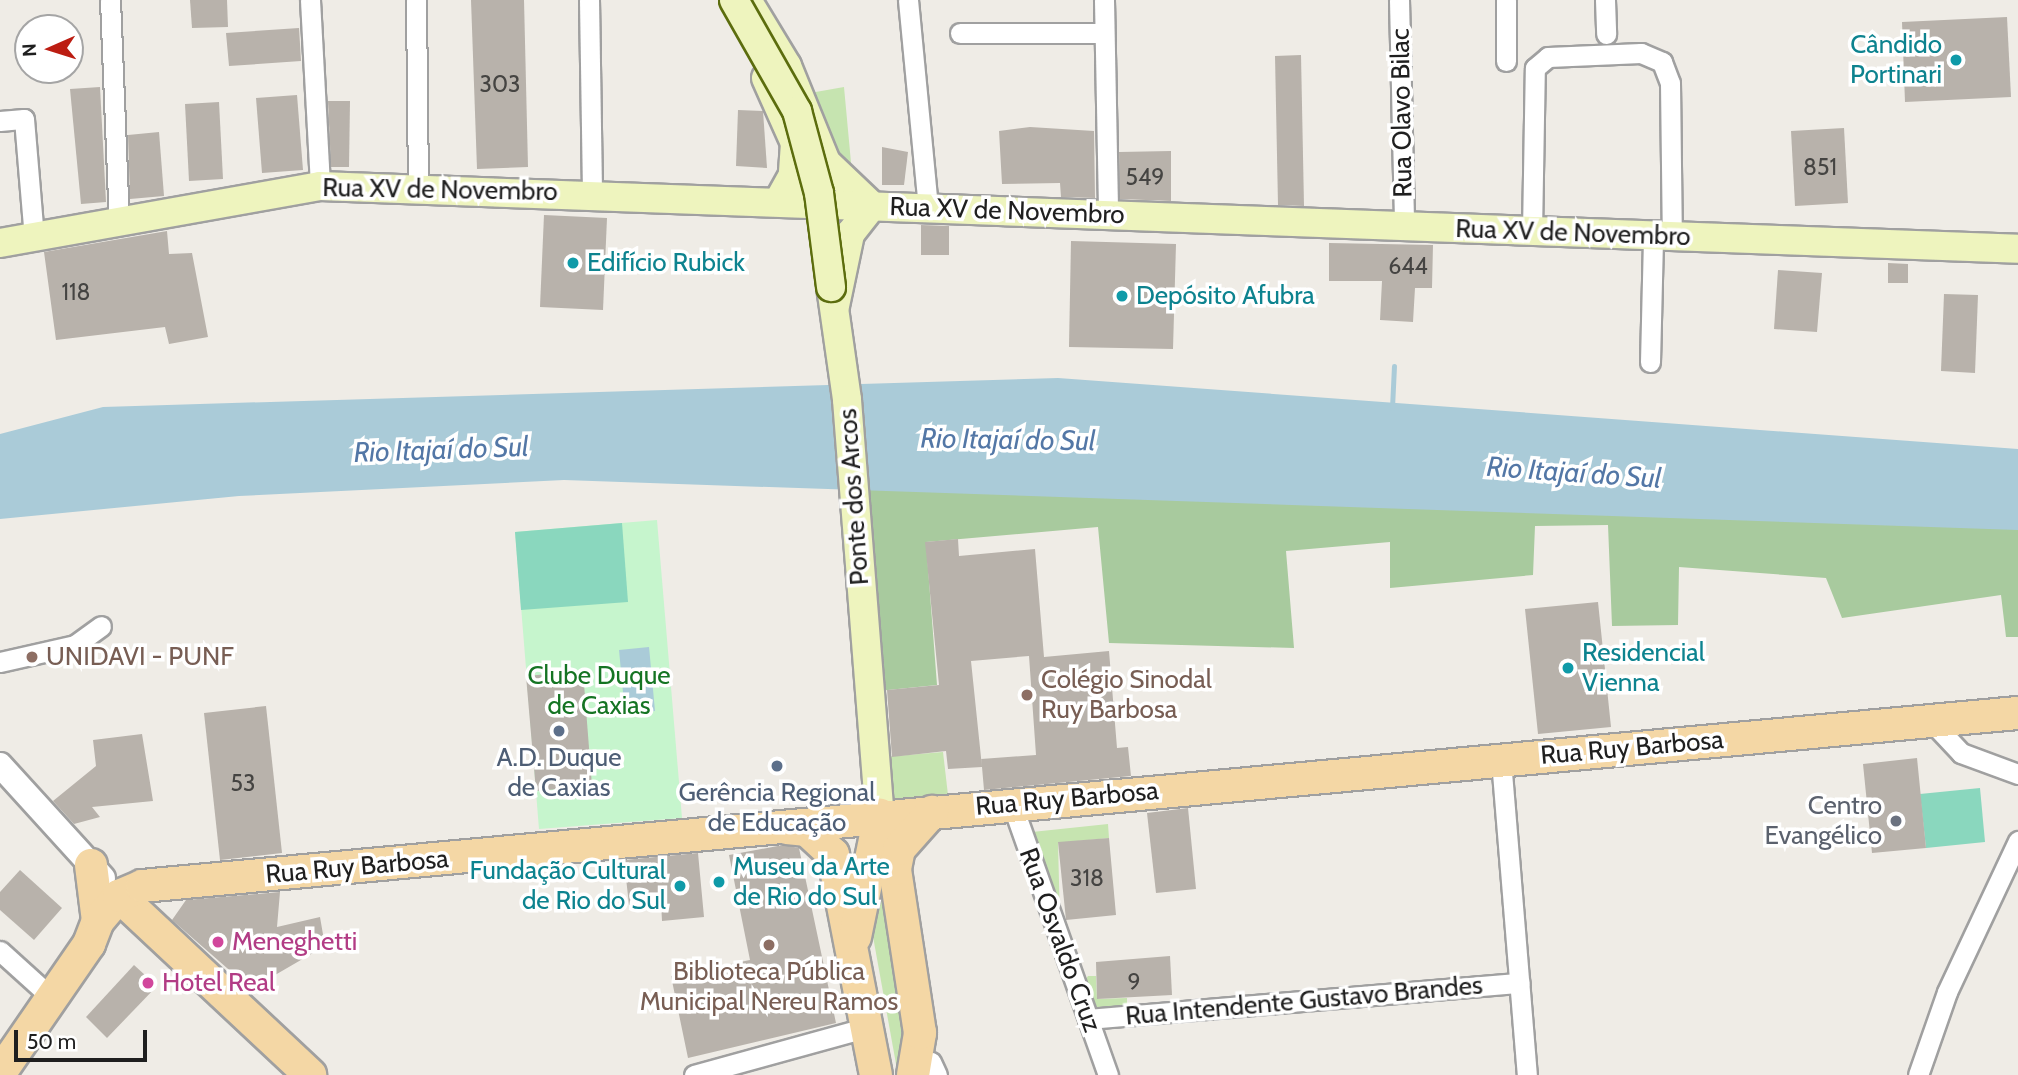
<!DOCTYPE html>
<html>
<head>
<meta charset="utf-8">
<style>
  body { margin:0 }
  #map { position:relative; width:2018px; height:1075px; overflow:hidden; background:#efece6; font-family:Cabin,sans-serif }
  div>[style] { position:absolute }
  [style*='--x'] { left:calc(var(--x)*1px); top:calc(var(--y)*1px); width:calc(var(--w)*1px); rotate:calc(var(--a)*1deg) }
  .grass>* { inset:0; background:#c6e4b0 }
  .forest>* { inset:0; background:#a8ca9e }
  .park>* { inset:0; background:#c6f5cd }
  .pitch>* { inset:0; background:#8ad7be }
  .water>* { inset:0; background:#aacbd8 }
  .stream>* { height:5px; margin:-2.5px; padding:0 2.5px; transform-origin:2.5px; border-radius:2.5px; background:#aacbd8 }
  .building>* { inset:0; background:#b8b2ab }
  .roads { filter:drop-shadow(2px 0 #a0a0a0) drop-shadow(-2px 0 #a0a0a0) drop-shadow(0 2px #a0a0a0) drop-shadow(0 -2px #a0a0a0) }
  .minor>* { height:19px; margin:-9.5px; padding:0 9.5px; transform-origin:9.5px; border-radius:9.5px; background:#fff }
  .tertiary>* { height:24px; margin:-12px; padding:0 12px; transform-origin:12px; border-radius:12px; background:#fff }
  .secondary>* { height:28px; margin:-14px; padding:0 14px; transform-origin:14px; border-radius:14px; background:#eef4be }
  .primary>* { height:32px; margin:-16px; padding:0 16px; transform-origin:16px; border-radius:16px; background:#f4d7a5 }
  .bridges { filter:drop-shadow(2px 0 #5c6d0e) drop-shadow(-2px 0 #5c6d0e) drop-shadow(0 2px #5c6d0e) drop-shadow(0 -2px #5c6d0e) }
  .secondary-bridge>* { height:28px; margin:-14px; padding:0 14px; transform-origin:14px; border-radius:14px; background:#eef4be }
  .dots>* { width:19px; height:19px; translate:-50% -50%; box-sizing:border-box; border:4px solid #fff; border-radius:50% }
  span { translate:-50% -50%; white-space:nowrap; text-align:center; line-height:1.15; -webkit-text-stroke:7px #fff; paint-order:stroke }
  .number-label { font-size:23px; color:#454442 }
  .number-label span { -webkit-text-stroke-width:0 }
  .culture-label { font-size:26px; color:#0d838f }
  .right { translate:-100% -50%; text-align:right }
  .left { translate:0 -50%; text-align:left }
  .street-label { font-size:26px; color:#1f1f1f }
  .education-label { font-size:26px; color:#785e54 }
  .park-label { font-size:26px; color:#157423 }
  .service-label { font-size:26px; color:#4e5e75 }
  .worship-label { font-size:26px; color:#5b616d }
  .hotel-label { font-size:26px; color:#b23c85 }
  .water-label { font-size:28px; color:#5377a6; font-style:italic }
  .north { position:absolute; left:14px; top:14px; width:70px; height:70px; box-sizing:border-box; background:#fff; border:2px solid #a5a5a5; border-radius:50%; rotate:267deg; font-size:19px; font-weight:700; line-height:28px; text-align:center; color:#1f1f1f }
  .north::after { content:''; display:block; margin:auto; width:24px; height:32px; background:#bc1d12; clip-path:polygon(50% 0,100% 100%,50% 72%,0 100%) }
  .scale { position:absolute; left:14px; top:1030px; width:133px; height:32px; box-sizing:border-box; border:4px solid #1f1f1f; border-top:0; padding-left:9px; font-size:21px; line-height:24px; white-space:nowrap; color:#1f1f1f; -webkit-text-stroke:5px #fff; paint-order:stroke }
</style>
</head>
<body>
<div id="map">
  <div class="grass">
    <i style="clip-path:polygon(844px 87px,853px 184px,841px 180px,810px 93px)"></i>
    <i style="clip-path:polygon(943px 752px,948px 795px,888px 800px,884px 757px)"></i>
    <i style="clip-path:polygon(1108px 824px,1109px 838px,1058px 843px,1060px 921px,1032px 832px)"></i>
    <i style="clip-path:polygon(883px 891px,908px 981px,905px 1075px,898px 1075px,872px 931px)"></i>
    <i style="clip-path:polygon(1088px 976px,1096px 976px,1097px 999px,1127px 998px,1127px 1010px,1092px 1012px,1083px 983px)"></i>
  </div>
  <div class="forest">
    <i style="clip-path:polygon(854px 489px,2018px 525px,2018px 637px,2006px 637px,2001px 595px,1842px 618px,1826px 578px,1679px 567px,1678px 625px,1612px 626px,1608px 525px,1535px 526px,1533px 575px,1390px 588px,1390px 542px,1286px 551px,1294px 648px,1109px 643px,1098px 527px,926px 542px,937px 685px,878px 691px)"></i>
  </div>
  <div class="park">
    <i style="clip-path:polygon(657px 520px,682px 818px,539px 829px,515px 532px)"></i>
  </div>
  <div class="pitch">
    <i style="clip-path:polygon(622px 523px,628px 602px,521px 610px,515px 532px)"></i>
    <i style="clip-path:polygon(1980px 788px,1985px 842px,1926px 848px,1920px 794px)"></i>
  </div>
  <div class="water">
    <i style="clip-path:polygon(1058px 378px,2018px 449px,2018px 530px,564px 480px,239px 496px,0 519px,0 434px,103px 407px)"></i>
    <i style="clip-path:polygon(649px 647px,655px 711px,625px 714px,619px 650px)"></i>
  </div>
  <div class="stream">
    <i style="--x:1392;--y:408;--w:42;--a:-87.3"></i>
  </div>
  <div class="building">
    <i style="clip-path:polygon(190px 0,227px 0,228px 27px,192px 28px)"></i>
    <i style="clip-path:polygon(471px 0,524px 0,528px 167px,477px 169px)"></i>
    <i style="clip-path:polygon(2007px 17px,2011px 97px,1905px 102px,1902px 22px)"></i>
    <i style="clip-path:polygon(299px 28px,301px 61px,229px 66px,226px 33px)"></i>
    <i style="clip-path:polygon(1301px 55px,1304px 206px,1278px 205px,1275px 56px)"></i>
    <i style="clip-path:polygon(100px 87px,106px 202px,81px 204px,70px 89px)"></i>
    <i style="clip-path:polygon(297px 95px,303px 170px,262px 173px,256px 98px)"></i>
    <i style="clip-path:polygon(328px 101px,350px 101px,349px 167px,331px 167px)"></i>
    <i style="clip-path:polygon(219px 102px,223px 179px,189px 181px,185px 104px)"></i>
    <i style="clip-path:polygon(738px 110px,763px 111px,767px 168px,736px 166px)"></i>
    <i style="clip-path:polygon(1030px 127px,1094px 131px,1095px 198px,1061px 197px,1060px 183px,1002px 184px,999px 131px)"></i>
    <i style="clip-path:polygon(1844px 128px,1848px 203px,1795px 206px,1791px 131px)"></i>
    <i style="clip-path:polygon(159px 132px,164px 196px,130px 199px,128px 135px)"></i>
    <i style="clip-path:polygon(882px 147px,908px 152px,904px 185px,882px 185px)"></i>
    <i style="clip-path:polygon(1171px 151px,1171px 201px,1120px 199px,1119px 152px)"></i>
    <i style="clip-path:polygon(544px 215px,607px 218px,603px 310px,540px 307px)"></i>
    <i style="clip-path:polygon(921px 225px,949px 226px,949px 255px,921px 255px)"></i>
    <i style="clip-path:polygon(167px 231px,169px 254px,192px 253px,208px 337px,169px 344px,165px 327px,56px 340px,44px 252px)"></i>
    <i style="clip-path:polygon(1071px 241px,1176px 244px,1173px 349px,1069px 347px)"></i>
    <i style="clip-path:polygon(1329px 243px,1433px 245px,1432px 288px,1415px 288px,1413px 322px,1380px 320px,1382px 281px,1329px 281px)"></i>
    <i style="clip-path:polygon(1888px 263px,1908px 264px,1908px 283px,1888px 283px)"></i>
    <i style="clip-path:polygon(1778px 270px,1822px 273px,1817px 332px,1774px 329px)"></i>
    <i style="clip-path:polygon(1944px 294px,1978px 295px,1975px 373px,1941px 371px)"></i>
    <i style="clip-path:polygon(evenodd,958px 539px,959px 556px,1035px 549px,1044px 657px,1109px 651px,1117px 748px,1128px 747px,1131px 776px,984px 790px,982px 767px,948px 769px,946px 751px,892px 757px,887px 690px,939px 685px,925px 542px,958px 539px,1029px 656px,1036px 755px,981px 759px,982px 767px,971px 661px,1029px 656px)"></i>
    <i style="clip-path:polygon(1598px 602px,1611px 727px,1538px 734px,1525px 609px)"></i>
    <i style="clip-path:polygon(583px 671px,592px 786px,536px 791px,526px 676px)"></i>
    <i style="clip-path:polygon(266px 706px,282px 853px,220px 860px,204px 713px)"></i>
    <i style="clip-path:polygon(142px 734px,153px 801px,92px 807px,100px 817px,74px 824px,53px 801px,96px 766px,93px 740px)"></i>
    <i style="clip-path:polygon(1917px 758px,1926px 848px,1872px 853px,1863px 764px)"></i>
    <i style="clip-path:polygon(1188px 808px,1196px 889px,1156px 893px,1147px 813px)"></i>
    <i style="clip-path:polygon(1109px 838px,1116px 915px,1066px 920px,1058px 842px)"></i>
    <i style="clip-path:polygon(783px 845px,799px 848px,836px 1023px,688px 1058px,671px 976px,750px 960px,729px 855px)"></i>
    <i style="clip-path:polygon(698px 853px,704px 917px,662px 921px,661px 902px,629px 905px,624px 860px)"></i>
    <i style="clip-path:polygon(20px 870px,62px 908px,34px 940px,0 910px,0 892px)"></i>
    <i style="clip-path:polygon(280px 892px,277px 927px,320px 917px,325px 946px,251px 989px,172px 920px,186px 900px)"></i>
    <i style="clip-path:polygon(1170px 956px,1172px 995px,1097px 999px,1096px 962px)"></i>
    <i style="clip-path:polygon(134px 965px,157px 986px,107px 1038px,86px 1017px)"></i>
  </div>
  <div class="roads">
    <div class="minor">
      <i style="--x:110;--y:0;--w:222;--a:87.7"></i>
      <i style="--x:310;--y:0;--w:186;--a:86.9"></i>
      <i style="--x:416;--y:0;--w:188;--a:89.4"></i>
      <i style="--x:589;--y:0;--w:193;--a:89.1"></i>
      <i style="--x:908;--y:0;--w:209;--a:84.5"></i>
      <i style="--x:1104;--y:0;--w:215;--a:88.9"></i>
      <i style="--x:1399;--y:0;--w:226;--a:88.7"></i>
      <i style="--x:1506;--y:0;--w:61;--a:90"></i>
      <i style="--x:1605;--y:0;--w:34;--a:88"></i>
      <i style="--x:960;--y:33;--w:144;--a:0"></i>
      <i style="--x:0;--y:121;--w:24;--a:-5"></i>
      <i style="--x:24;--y:119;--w:118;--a:85.2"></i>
      <i style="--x:1532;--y:232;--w:164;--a:-89"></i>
      <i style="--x:1535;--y:68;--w:17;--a:-40"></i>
      <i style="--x:1548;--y:57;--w:93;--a:-2.5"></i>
      <i style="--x:1641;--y:53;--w:23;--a:23"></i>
      <i style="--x:1662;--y:62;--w:22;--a:69"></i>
      <i style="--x:1670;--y:83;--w:154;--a:89.3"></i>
      <i style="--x:1650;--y:362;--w:125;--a:-88.6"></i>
      <i style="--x:0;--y:662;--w:77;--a:-12.8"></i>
      <i style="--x:75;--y:645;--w:32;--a:-36"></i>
      <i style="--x:1931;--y:721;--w:44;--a:46.8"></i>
      <i style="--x:1961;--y:753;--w:61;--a:20.2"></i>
      <i style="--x:1501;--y:760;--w:316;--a:85.3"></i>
      <i style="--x:1012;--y:804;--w:288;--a:70.5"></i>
      <i style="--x:0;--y:951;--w:70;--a:42.1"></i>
      <i style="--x:1088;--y:1019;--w:433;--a:-4.8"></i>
      <i style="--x:914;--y:1069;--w:18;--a:-22"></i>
      <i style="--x:931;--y:1062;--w:14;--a:65"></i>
      <i style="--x:694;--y:1075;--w:177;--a:-15.4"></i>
      <i style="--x:1918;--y:1075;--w:88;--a:-70.7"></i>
      <i style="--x:1947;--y:992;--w:167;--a:-64.8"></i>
    </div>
    <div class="tertiary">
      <i style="--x:0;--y:765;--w:153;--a:47.7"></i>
    </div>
    <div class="secondary">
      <i style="--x:747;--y:0;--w:77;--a:58.8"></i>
      <i style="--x:787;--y:66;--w:104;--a:67.9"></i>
      <i style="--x:826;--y:162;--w:64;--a:43.7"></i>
      <i style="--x:766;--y:78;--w:71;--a:66"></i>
      <i style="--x:795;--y:143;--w:32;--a:94"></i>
      <i style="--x:793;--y:175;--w:31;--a:119"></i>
      <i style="--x:0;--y:243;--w:325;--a:-10.1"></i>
      <i style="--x:320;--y:186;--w:1699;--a:2.12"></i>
      <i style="--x:831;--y:287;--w:114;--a:81.9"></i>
      <i style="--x:847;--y:400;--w:416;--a:85.5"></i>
      <i style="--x:835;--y:306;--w:74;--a:-78.2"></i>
      <i style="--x:850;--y:234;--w:36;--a:-52"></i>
    </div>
    <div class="primary">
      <i style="--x:787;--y:828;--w:20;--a:6"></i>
      <i style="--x:807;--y:830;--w:35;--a:43"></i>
      <i style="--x:833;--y:854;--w:225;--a:79"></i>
      <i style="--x:91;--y:865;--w:56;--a:82.9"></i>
      <i style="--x:119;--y:896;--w:262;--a:43.1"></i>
      <i style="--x:855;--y:937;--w:125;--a:-78.4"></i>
      <i style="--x:0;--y:1073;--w:157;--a:-55.4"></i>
      <i style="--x:89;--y:944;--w:25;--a:-69"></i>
      <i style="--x:98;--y:921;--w:33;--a:-50"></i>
      <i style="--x:119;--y:896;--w:25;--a:-23"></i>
      <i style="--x:142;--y:886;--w:1884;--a:-5.27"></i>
      <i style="--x:913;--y:1075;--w:43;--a:-80.5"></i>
      <i style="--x:920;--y:1033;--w:166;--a:-98.7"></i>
      <i style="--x:895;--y:869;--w:20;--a:-79"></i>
      <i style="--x:899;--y:849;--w:50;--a:-48.3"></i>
    </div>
  </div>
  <div class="bridges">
    <div class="secondary-bridge">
      <i style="--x:734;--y:0;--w:128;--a:60.4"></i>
      <i style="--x:797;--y:111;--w:85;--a:75"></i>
      <i style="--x:819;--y:193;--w:95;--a:82.7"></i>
    </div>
  </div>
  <div class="dots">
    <i style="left:1956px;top:60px;background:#0f9aa8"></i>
    <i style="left:573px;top:263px;background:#0f9aa8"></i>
    <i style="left:1122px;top:296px;background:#0f9aa8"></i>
    <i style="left:32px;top:657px;background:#8d6e63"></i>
    <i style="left:1568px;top:668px;background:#0f9aa8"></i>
    <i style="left:1027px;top:695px;background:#8d6e63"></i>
    <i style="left:559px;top:731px;background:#5c6f8a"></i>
    <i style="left:777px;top:766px;background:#5c6f8a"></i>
    <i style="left:1896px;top:821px;background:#6b7280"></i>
    <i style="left:719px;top:882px;background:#0f9aa8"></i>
    <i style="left:680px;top:886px;background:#0f9aa8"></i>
    <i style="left:218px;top:942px;background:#d1479c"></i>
    <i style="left:769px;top:945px;background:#8d6e63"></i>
    <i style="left:148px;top:983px;background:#d1479c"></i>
  </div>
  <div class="number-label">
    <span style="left:500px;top:84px">303</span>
    <span style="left:1820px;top:167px">851</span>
    <span style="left:1145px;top:177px">549</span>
    <span style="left:1408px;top:266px">644</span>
    <span style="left:76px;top:292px">118</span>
    <span style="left:243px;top:783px">53</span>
    <span style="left:1087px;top:878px">318</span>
    <span style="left:1134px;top:982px">9</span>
  </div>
  <div class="culture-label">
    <span class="right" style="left:1942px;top:60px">Cândido<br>Portinari</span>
    <span class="left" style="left:587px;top:263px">Edifício Rubick</span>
    <span class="left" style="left:1136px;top:296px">Depósito Afubra</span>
    <span class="left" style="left:1582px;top:668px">Residencial<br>Vienna</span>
    <span class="left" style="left:733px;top:882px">Museu da Arte<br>de Rio do Sul</span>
    <span class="right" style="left:666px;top:886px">Fundação Cultural<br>de Rio do Sul</span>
  </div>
  <div class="street-label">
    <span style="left:1402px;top:113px;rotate:-91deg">Rua Olavo Bilac</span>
    <span style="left:440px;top:190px;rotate:1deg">Rua XV de Novembro</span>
    <span style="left:1007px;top:211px;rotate:2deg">Rua XV de Novembro</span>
    <span style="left:1573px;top:233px;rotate:2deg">Rua XV de Novembro</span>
    <span style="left:854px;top:497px;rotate:-94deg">Ponte dos Arcos</span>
    <span style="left:1632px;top:748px;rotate:-5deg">Rua Ruy Barbosa</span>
    <span style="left:1067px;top:799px;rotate:-5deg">Rua Ruy Barbosa</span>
    <span style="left:357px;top:867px;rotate:-5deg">Rua Ruy Barbosa</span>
    <span style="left:1060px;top:940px;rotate:70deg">Rua Osvaldo Cruz</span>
    <span style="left:1304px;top:1001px;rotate:-5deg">Rua Intendente Gustavo Brandes</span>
  </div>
  <div class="education-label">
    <span class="left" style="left:46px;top:657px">UNIDAVI - PUNF</span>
    <span class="left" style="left:1041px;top:695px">Colégio Sinodal<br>Ruy Barbosa</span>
    <span style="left:769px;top:987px">Biblioteca Pública<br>Municipal Nereu Ramos</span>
  </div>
  <div class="park-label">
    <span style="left:599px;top:691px">Clube Duque<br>de Caxias</span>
  </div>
  <div class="service-label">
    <span style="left:559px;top:773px">A.D. Duque<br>de Caxias</span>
    <span style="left:777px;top:808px">Gerência Regional<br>de Educação</span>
  </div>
  <div class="worship-label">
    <span class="right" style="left:1882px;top:821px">Centro<br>Evangélico</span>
  </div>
  <div class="hotel-label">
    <span class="left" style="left:232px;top:942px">Meneghetti</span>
    <span class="left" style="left:162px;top:983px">Hotel Real</span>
  </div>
  <div class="water-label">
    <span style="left:1008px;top:439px;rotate:1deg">Rio Itajaí do Sul</span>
    <span style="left:441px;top:449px;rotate:-2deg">Rio Itajaí do Sul</span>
    <span style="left:1574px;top:472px;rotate:4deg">Rio Itajaí do Sul</span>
  </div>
  <div class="north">N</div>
  <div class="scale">50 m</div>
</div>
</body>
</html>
